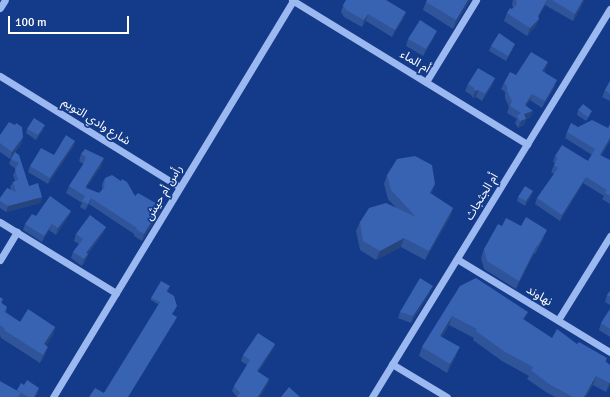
<!DOCTYPE html>
<html>
<head>
<meta charset="utf-8">
<style>
  body { margin:0 }
  #map { position:relative; width:610px; height:397px; overflow:hidden; background:#143b8a; font-family:Signika,"Noto Sans Arabic",sans-serif }
  div>[style] { position:absolute }
  [style*='--x'] { left:calc(var(--x)*1px); top:calc(var(--y)*1px); width:calc(var(--w)*1px); rotate:calc(var(--a)*1deg) }
  .minor>* { height:7px; margin:-3.5px; padding:0 3.5px; transform-origin:3.5px; border-radius:3.5px; background:#9bb8f0 }
  .wall>* { inset:0; background:#305499 }
  .shaded-wall>* { inset:0; background:#27457d }
  .building>* { inset:0; background:#3862b2 }
  span { translate:-50% -50%; white-space:nowrap; text-align:center; line-height:1.15; -webkit-text-stroke:3.5px #143b8a; paint-order:stroke }
  .street-label { font-size:12px; color:#fff }
  .scale { position:absolute; left:8px; top:16px; width:121px; height:18px; box-sizing:border-box; border:2px solid #fff; border-top:0; padding-left:5px; font-size:12px; line-height:14px; white-space:nowrap; color:#fff; -webkit-text-stroke:3px #143b8a; paint-order:stroke }
</style>
</head>
<body>
<div id="map">
  <div class="minor">
    <i style="--x:292;--y:0;--w:276;--a:31.5"></i>
    <i style="--x:0;--y:8;--w:9;--a:-58"></i>
    <i style="--x:0;--y:76;--w:211;--a:31.7"></i>
    <i style="--x:426;--y:82;--w:96;--a:-58.6"></i>
    <i style="--x:0;--y:222;--w:136;--a:31.5"></i>
    <i style="--x:457;--y:259;--w:179;--a:31.3"></i>
    <i style="--x:0;--y:260;--w:33;--a:-59"></i>
    <i style="--x:558;--y:320;--w:99;--a:-58.2"></i>
    <i style="--x:392;--y:364;--w:64;--a:31"></i>
    <i style="--x:53;--y:397;--w:463;--a:-58.8"></i>
    <i style="--x:372;--y:397;--w:455;--a:-58.5"></i>
  </div>
  <div class="wall">
    <i style="clip-path:polygon(470px 0,453px 29px,423px 10px,426px 2px)"></i>
    <i style="clip-path:polygon(513px 0,584px 0,580px 9px,573px 21px,545px 5px,538px 18px,536px 26px,527px 36px,504px 21px,507px 13px,513px 8px,512px 4px)"></i>
    <i style="clip-path:polygon(343px 5px,403px 19px,392px 37px,366px 21px,362px 27px,344px 17px,341px 12px)"></i>
    <i style="clip-path:polygon(434px 37px,423px 56px,406px 46px,408px 39px)"></i>
    <i style="clip-path:polygon(491px 46px,513px 49px,506px 61px,489px 51px)"></i>
    <i style="clip-path:polygon(546px 68px,544px 71px,555px 86px,542px 108px,530px 100px,526px 106px,531px 117px,526px 119px,524px 125px,518px 128px,515px 123px,517px 119px,507px 113px,509px 107px,505px 98px,505px 92px,501px 89px,504px 83px,516px 75px)"></i>
    <i style="clip-path:polygon(495px 78px,492px 85px,482px 101px,476px 97px,473px 98px,471px 95px,465px 91px,468px 84px)"></i>
    <i style="clip-path:polygon(610px 81px,610px 101px,602px 97px,605px 90px)"></i>
    <i style="clip-path:polygon(578px 110px,590px 115px,586px 121px,577px 115px)"></i>
    <i style="clip-path:polygon(578px 127px,610px 141px,601px 156px,610px 160px,610px 204px,602px 199px,604px 196px,583px 183px,560px 221px,535px 204px,537px 198px,554px 174px,551px 172px,555px 163px,553px 162px,555px 156px,588px 161px,592px 155px,565px 138px,567px 132px)"></i>
    <i style="clip-path:polygon(27px 129px,43px 130px,36px 140px,26px 133px)"></i>
    <i style="clip-path:polygon(0 135px,23px 137px,21px 144px,10px 159px,0 152px)"></i>
    <i style="clip-path:polygon(75px 141px,73px 147px,48px 184px,28px 172px,30px 166px,54px 155px)"></i>
    <i style="clip-path:polygon(15px 152px,29px 186px,42px 197px,40px 203px,6px 212px,0 208px,0 198px,11px 190px,10px 187px,13px 182px,15px 181px,13px 175px,16px 169px,9px 164px,11px 159px)"></i>
    <i style="clip-path:polygon(81px 154px,102px 165px,86px 188px,99px 193px,102px 190px,102px 184px,105px 178px,135px 196px,159px 213px,142px 241px,134px 236px,134px 234px,89px 204px,85px 210px,80px 207px,82px 203px,66px 193px,69px 186px,83px 164px,79px 161px)"></i>
    <i style="clip-path:polygon(387px 175px,432px 194px,453px 208px,450px 217px,425px 260px,401px 247px,376px 260px,360px 250px,356px 231px,360px 222px,396px 208px,388px 199px,384px 184px)"></i>
    <i style="clip-path:polygon(531px 196px,525px 206px,517px 201px,518px 197px)"></i>
    <i style="clip-path:polygon(71px 211px,68px 217px,56px 235px,49px 230px,42px 242px,23px 230px,25px 224px,36px 216px)"></i>
    <i style="clip-path:polygon(502px 226px,544px 238px,535px 254px,534px 253px,516px 289px,484px 269px,481px 258px,484px 249px)"></i>
    <i style="clip-path:polygon(106px 227px,103px 233px,88px 254px,86px 260px,82px 266px,71px 258px,73px 252px,79px 244px,74px 241px,76px 234px)"></i>
    <i style="clip-path:polygon(170px 286px,167px 292px,176px 308px,172px 314px,176px 319px,128px 397px,89px 397px,104px 393px,159px 305px,151px 300px,151px 298px)"></i>
    <i style="clip-path:polygon(460px 286px,524px 320px,552px 338px,577px 344px,607px 358px,606px 362px,610px 385px,606px 392px,593px 385px,586px 397px,555px 397px,546px 392px,527px 379px,529px 376px,502px 361px,473px 340px,474px 338px,449px 325px,442px 337px,456px 356px,447px 373px,419px 356px,422px 347px)"></i>
    <i style="clip-path:polygon(610px 291px,610px 305px,605px 302px,607px 295px)"></i>
    <i style="clip-path:polygon(430px 292px,411px 323px,398px 318px,400px 312px)"></i>
    <i style="clip-path:polygon(0 297px,2px 303px,7px 307px,6px 312px,20px 322px,55px 327px,53px 335px,46px 345px,45px 355px,40px 363px,1px 338px,1px 337px,0 336px)"></i>
    <i style="clip-path:polygon(610px 309px,610px 337px,599px 330px,601px 323px)"></i>
    <i style="clip-path:polygon(275px 344px,273px 349px,258px 372px,268px 384px,237px 397px,232px 391px,234px 386px,247px 365px,241px 361px,243px 355px)"></i>
    <i style="clip-path:polygon(17px 390px,38px 393px,35px 397px,0 397px)"></i>
  </div>
  <div class="shaded-wall">
    <i style="clip-path:polygon(468px 0,470px 0,453px 29px,456px 20px)"></i>
    <i style="clip-path:polygon(547px 0,545px 5px,537px 20px,539px 19px,536px 26px,527px 36px,530px 28px,538px 16px)"></i>
    <i style="clip-path:polygon(583px 0,584px 0,583px 3px,580px 9px,573px 21px,575px 14px)"></i>
    <i style="clip-path:polygon(406px 12px,403px 19px,392px 37px,395px 30px)"></i>
    <i style="clip-path:polygon(368px 14px,366px 21px,362px 27px,364px 20px)"></i>
    <i style="clip-path:polygon(437px 31px,434px 37px,423px 56px,426px 49px)"></i>
    <i style="clip-path:polygon(515px 44px,513px 49px,506px 61px,508px 56px)"></i>
    <i style="clip-path:polygon(548px 62px,546px 68px,540px 77px,542px 71px)"></i>
    <i style="clip-path:polygon(495px 78px,492px 85px,482px 101px,485px 94px)"></i>
    <i style="clip-path:polygon(557px 80px,555px 86px,542px 108px,545px 101px)"></i>
    <i style="clip-path:polygon(478px 90px,476px 97px,473px 98px,475px 91px)"></i>
    <i style="clip-path:polygon(532px 94px,530px 100px,522px 112px,525px 105px)"></i>
    <i style="clip-path:polygon(533px 111px,531px 117px,526px 119px,524px 125px,518px 128px,524px 114px)"></i>
    <i style="clip-path:polygon(45px 125px,43px 130px,36px 140px,38px 135px)"></i>
    <i style="clip-path:polygon(23px 137px,21px 144px,10px 159px,12px 152px)"></i>
    <i style="clip-path:polygon(610px 138px,610px 141px,598px 161px,600px 155px)"></i>
    <i style="clip-path:polygon(75px 141px,73px 147px,48px 184px,50px 178px)"></i>
    <i style="clip-path:polygon(104px 158px,102px 165px,83px 193px,86px 186px)"></i>
    <i style="clip-path:polygon(586px 177px,583px 183px,560px 221px,562px 215px)"></i>
    <i style="clip-path:polygon(435px 184px,432px 193px,427px 202px,430px 193px)"></i>
    <i style="clip-path:polygon(533px 191px,531px 196px,525px 206px,526px 201px)"></i>
    <i style="clip-path:polygon(42px 197px,40px 203px,6px 212px,8px 206px)"></i>
    <i style="clip-path:polygon(91px 198px,89px 204px,85px 210px)"></i>
    <i style="clip-path:polygon(161px 206px,159px 213px,142px 241px,144px 234px)"></i>
    <i style="clip-path:polygon(453px 208px,450px 217px,425px 260px,429px 251px)"></i>
    <i style="clip-path:polygon(71px 211px,68px 217px,56px 235px,58px 228px)"></i>
    <i style="clip-path:polygon(52px 224px,49px 230px,42px 242px,44px 236px)"></i>
    <i style="clip-path:polygon(106px 227px,103px 233px,88px 254px,86px 260px,82px 266px,86px 253px)"></i>
    <i style="clip-path:polygon(547px 230px,544px 238px,535px 254px,538px 246px)"></i>
    <i style="clip-path:polygon(404px 238px,401px 247px,376px 260px,380px 251px)"></i>
    <i style="clip-path:polygon(537px 245px,534px 253px,516px 289px,519px 281px)"></i>
    <i style="clip-path:polygon(433px 286px,430px 292px,411px 323px,413px 316px)"></i>
    <i style="clip-path:polygon(528px 312px,524px 320px,523px 319px)"></i>
    <i style="clip-path:polygon(452px 316px,449px 325px,437px 345px,440px 336px)"></i>
    <i style="clip-path:polygon(55px 327px,53px 335px,41px 352px,44px 344px)"></i>
    <i style="clip-path:polygon(275px 344px,273px 349px,255px 376px,257px 371px)"></i>
    <i style="clip-path:polygon(48px 347px,45px 355px,40px 363px,43px 355px)"></i>
    <i style="clip-path:polygon(460px 347px,456px 356px,447px 373px,450px 364px)"></i>
    <i style="clip-path:polygon(596px 376px,593px 385px,586px 397px,584px 397px)"></i>
    <i style="clip-path:polygon(269px 379px,268px 384px,260px 397px,258px 397px)"></i>
    <i style="clip-path:polygon(610px 382px,610px 385px,606px 392px,609px 383px)"></i>
    <i style="clip-path:polygon(39px 388px,38px 393px,35px 397px,34px 397px)"></i>
  </div>
  <div class="building">
    <i style="clip-path:polygon(346px 0,386px 0,406px 12px,395px 30px,368px 14px,364px 20px,346px 10px,343px 5px)"></i>
    <i style="clip-path:polygon(427px 0,468px 0,456px 20px,426px 2px)"></i>
    <i style="clip-path:polygon(516px 0,547px 0,538px 16px,539px 19px,530px 28px,507px 13px,510px 8px,512px 9px,517px 4px)"></i>
    <i style="clip-path:polygon(552px 0,583px 0,575px 14px)"></i>
    <i style="clip-path:polygon(420px 20px,437px 31px,426px 49px,408px 39px)"></i>
    <i style="clip-path:polygon(499px 33px,515px 44px,508px 56px,491px 46px)"></i>
    <i style="clip-path:polygon(531px 52px,548px 62px,542px 71px,557px 80px,545px 101px,532px 94px,525px 105px,533px 111px,524px 114px,526px 119px,520px 121px,517px 116px,521px 113px,510px 106px,512px 101px,507px 91px,507px 86px,504px 83px,510px 72px,516px 75px)"></i>
    <i style="clip-path:polygon(478px 68px,495px 78px,485px 94px,478px 90px,475px 91px,474px 88px,468px 84px)"></i>
    <i style="clip-path:polygon(610px 81px,610px 94px,605px 90px)"></i>
    <i style="clip-path:polygon(583px 104px,592px 111px,588px 117px,578px 110px)"></i>
    <i style="clip-path:polygon(34px 118px,45px 125px,38px 135px,27px 129px)"></i>
    <i style="clip-path:polygon(592px 120px,608px 128px,610px 124px,610px 138px,600px 155px,610px 160px,610px 196px,605px 193px,607px 190px,586px 177px,562px 215px,537px 198px,558px 168px,554px 165px,557px 160px,557px 157px,555px 156px,562px 145px,588px 161px,595px 149px,567px 132px,571px 123px,578px 127px)"></i>
    <i style="clip-path:polygon(9px 122px,15px 125px,16px 123px,22px 127px,23px 137px,12px 152px,0 143px,0 135px)"></i>
    <i style="clip-path:polygon(66px 135px,75px 141px,50px 178px,30px 166px,41px 148px,54px 155px)"></i>
    <i style="clip-path:polygon(85px 149px,104px 158px,86px 186px,86px 188px,99px 193px,104px 188px,105px 178px,112px 175px,121px 181px,122px 179px,127px 182px,135px 196px,138px 193px,161px 206px,144px 234px,136px 229px,137px 228px,91px 198px,88px 204px,82px 201px,85px 196px,69px 186px,83px 165px,86px 157px,81px 154px)"></i>
    <i style="clip-path:polygon(15px 152px,19px 155px,29px 186px,38px 183px,42px 197px,8px 206px,0 201px,0 198px,7px 188px,16px 192px,13px 182px,18px 180px,15px 169px,19px 163px,11px 159px)"></i>
    <i style="clip-path:polygon(415px 156px,432px 165px,435px 184px,430px 193px,453px 208px,429px 251px,404px 238px,380px 251px,363px 241px,360px 222px,369px 208px,386px 203px,416px 217px,391px 190px,387px 175px,397px 159px)"></i>
    <i style="clip-path:polygon(525px 186px,533px 191px,526px 201px,518px 197px)"></i>
    <i style="clip-path:polygon(50px 196px,71px 211px,58px 228px,52px 224px,44px 236px,25px 224px,32px 214px,36px 216px)"></i>
    <i style="clip-path:polygon(90px 215px,106px 227px,86px 253px,88px 254px,84px 259px,73px 252px,83px 239px,76px 234px)"></i>
    <i style="clip-path:polygon(526px 217px,547px 230px,538px 246px,537px 245px,519px 281px,487px 261px,484px 249px,498px 224px,502px 226px,506px 218px,521px 226px)"></i>
    <i style="clip-path:polygon(420px 278px,433px 286px,413px 316px,400px 312px)"></i>
    <i style="clip-path:polygon(476px 278px,528px 312px,523px 319px,552px 338px,557px 329px,577px 344px,579px 342px,607px 358px,605px 361px,610px 365px,610px 382px,609px 383px,596px 376px,584px 397px,573px 397px,549px 384px,531px 370px,533px 367px,505px 352px,476px 331px,477px 329px,452px 316px,440px 336px,460px 347px,450px 364px,422px 347px,460px 286px)"></i>
    <i style="clip-path:polygon(161px 281px,170px 286px,166px 291px,174px 296px,177px 306px,172px 314px,177px 317px,128px 397px,89px 397px,95px 388px,104px 393px,160px 302px,151px 298px)"></i>
    <i style="clip-path:polygon(610px 291px,610px 297px,607px 295px)"></i>
    <i style="clip-path:polygon(0 297px,3px 299px,1px 303px,7px 307px,4px 312px,20px 322px,28px 309px,55px 327px,44px 344px,48px 347px,43px 355px,4px 330px,5px 329px,0 325px)"></i>
    <i style="clip-path:polygon(610px 309px,610px 329px,601px 323px)"></i>
    <i style="clip-path:polygon(258px 333px,275px 344px,257px 371px,269px 379px,258px 397px,237px 397px,240px 393px,234px 386px,250px 360px,243px 355px)"></i>
    <i style="clip-path:polygon(27px 380px,39px 388px,34px 397px,28px 397px,17px 390px,21px 383px,24px 385px)"></i>
    <i style="clip-path:polygon(0 381px,21px 393px,18px 397px,0 397px)"></i>
    <i style="clip-path:polygon(289px 387px,300px 397px,281px 397px)"></i>
  </div>
  <div class="street-label">
    <span style="left:415px;top:62px;rotate:31deg">أم الماء</span>
    <span style="left:96px;top:122px;rotate:32deg">شارع وادي التويم</span>
    <span style="left:164px;top:193px;rotate:-59deg">رأس أم حيش</span>
    <span style="left:482px;top:197px;rotate:-59deg">أم الجثجاث</span>
    <span style="left:539px;top:296px;rotate:31deg">نهاوند</span>
  </div>
  <div class="scale">100 m</div>
</div>
</body>
</html>
